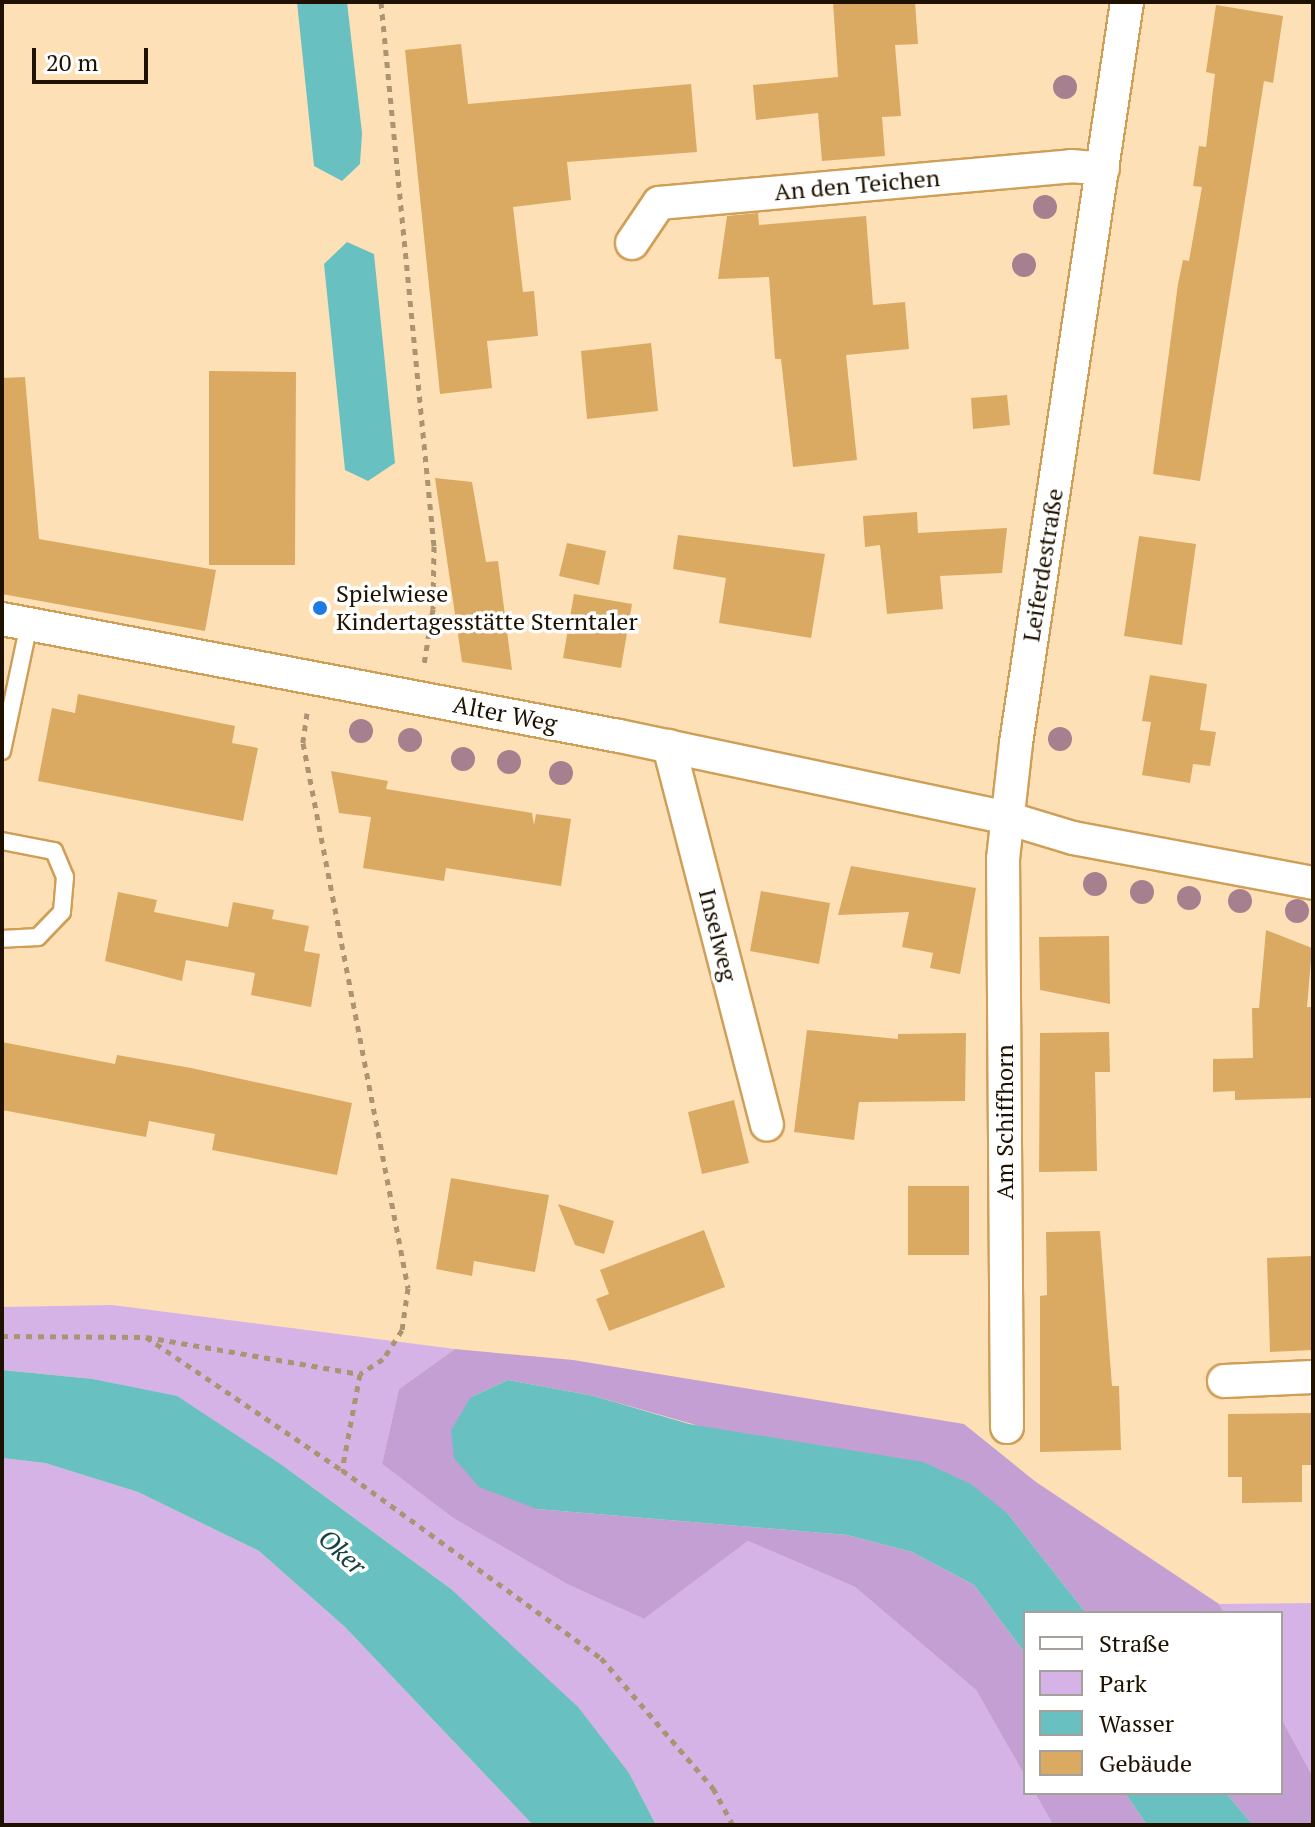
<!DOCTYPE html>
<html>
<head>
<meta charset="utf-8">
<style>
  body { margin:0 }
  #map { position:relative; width:1315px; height:1827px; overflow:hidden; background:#fee0b7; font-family:"PT Serif",serif }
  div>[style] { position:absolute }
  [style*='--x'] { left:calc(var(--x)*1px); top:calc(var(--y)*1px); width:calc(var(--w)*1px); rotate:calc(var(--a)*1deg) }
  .green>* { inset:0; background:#d6b3e6 }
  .forest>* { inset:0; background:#c39fd3 }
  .water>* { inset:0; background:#69c0c0 }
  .building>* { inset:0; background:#daa962 }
  .path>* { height:5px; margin-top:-2.5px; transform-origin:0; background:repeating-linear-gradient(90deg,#ac9473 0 6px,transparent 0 12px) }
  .roads { filter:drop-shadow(2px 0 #cf9f58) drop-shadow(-2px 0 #cf9f58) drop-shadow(0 2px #cf9f58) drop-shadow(0 -2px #cf9f58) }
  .service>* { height:16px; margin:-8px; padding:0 8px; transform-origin:8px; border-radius:8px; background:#fff }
  .minor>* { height:32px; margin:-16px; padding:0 16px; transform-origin:16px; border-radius:16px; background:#fff }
  .trees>* { width:24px; height:24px; margin:-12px; border-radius:50%; background:#a78090 }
  .dots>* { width:22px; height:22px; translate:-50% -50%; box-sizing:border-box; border:4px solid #fff; border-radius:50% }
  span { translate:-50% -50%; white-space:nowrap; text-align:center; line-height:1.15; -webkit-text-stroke:7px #fff; paint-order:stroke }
  .street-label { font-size:24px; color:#1f1100 }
  .poi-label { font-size:24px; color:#1f1100 }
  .left { translate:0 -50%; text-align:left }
  .water-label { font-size:26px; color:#194242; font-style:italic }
  .frame { position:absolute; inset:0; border:4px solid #1f1100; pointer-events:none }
  .legend { position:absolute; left:1023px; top:1611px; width:260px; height:184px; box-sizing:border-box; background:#fff; border:2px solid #a5a099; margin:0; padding:10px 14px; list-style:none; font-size:24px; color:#1f1100 }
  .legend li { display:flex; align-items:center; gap:16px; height:40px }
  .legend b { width:40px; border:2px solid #a5a099 }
  .scale { position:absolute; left:32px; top:48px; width:116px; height:36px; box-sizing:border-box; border:4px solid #1f1100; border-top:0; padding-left:10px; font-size:24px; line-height:28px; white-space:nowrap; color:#1f1100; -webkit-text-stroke:6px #fff; paint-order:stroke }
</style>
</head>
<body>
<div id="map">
  <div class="green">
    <i style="clip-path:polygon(112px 1305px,455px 1349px,399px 1389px,382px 1464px,453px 1518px,567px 1584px,644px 1619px,748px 1541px,855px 1587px,976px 1690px,1025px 1776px,1025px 1793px,1035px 1793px,1053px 1825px,656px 1825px,629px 1773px,451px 1589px,282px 1465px,177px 1397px,93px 1379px,2px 1370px,2px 1307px)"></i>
    <i style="clip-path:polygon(2px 1458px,45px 1463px,138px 1492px,259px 1551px,345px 1627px,533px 1825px,2px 1825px)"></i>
    <i style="clip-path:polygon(1313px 1603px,1313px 1777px,1281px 1718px,1281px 1613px,1224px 1613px,1219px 1604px)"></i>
  </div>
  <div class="forest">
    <i style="clip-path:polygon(455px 1349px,573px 1360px,964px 1424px,1036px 1482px,1219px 1604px,1224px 1613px,1086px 1613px,1008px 1514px,594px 1396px,508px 1380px,471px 1397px,537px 1509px,847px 1535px,912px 1552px,974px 1585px,1025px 1653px,1025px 1776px,976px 1690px,855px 1587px,748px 1541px,644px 1619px,567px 1584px,453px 1518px,382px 1464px,399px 1389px)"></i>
    <i style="clip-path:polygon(1281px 1718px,1313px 1777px,1313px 1825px,1253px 1825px,1226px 1793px,1281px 1793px)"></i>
    <i style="clip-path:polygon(1035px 1793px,1125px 1793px,1147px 1825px,1053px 1825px)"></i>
  </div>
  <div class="water">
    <i style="clip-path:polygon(297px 2px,347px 2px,362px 133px,360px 164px,342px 181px,314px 166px)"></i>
    <i style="clip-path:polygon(347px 242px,374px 254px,395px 463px,368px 481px,345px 470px,324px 264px)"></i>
    <i style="clip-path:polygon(2px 1370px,93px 1379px,177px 1396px,282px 1465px,451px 1589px,578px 1707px,629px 1773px,656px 1825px,533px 1825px,345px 1627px,259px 1551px,138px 1492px,45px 1463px,2px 1458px)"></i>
    <i style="clip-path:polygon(508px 1380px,594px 1396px,689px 1424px,923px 1462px,971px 1484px,1008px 1514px,1086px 1613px,1025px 1613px,1025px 1653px,974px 1585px,912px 1552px,847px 1535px,537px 1509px,479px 1487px,454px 1458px,451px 1430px,471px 1397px)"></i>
    <i style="clip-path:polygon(1125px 1793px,1226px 1793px,1253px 1825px,1147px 1825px)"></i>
  </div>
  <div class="building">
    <i style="clip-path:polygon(833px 2px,915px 2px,918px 44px,895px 45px,901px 116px,882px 117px,885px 156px,822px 161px,818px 113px,756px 120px,753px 85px,838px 77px)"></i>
    <i style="clip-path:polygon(1216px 5px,1283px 16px,1273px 83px,1264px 81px,1200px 481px,1153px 474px,1178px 284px,1183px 260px,1189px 261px,1202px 187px,1193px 186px,1199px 146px,1206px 147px,1215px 74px,1206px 72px)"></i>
    <i style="clip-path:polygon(461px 44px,468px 104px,691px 84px,697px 152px,567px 162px,571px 200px,513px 207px,523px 292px,534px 291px,538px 336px,487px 341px,492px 388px,440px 394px,405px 50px)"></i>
    <i style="clip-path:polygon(758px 213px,759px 225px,866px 216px,873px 305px,905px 302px,909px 349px,846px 355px,857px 460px,793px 467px,781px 359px,775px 359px,769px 277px,718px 279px,727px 216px)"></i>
    <i style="clip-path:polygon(651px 343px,658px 411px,587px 419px,581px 351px)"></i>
    <i style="clip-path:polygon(209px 371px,296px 372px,295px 565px,209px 565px)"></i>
    <i style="clip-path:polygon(25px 377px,39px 539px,216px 570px,205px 631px,2px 594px,2px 378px)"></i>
    <i style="clip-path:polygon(1007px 395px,1010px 425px,973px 429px,971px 398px)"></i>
    <i style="clip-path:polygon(435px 478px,472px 482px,486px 562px,498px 561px,512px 670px,462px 662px)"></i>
    <i style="clip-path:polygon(917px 512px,918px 533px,1007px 528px,1002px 573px,940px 576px,943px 609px,887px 614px,880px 545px,865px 547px,863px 516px)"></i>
    <i style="clip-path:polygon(678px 535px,825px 554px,811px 638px,719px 623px,726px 578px,673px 569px)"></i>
    <i style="clip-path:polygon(1139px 536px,1196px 544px,1182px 645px,1124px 636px)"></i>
    <i style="clip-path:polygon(567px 543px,606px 551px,599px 585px,559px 576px)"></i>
    <i style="clip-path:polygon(574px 594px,632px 604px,621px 668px,563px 658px)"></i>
    <i style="clip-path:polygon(1150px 675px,1207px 684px,1200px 730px,1216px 732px,1210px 766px,1193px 764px,1190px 783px,1142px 775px,1151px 722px,1142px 721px)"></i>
    <i style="clip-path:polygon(78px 694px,235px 726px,232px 743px,258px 748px,243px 821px,38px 781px,52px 708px,75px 713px)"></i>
    <i style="clip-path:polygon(331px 771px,388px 781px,386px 789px,532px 813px,534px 825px,536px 814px,571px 819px,561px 886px,446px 868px,444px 881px,363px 868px,371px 817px,339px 813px)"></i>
    <i style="clip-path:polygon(851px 866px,976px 888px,960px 974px,930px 968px,933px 953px,902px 947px,909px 912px,838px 915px)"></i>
    <i style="clip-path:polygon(761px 891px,830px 903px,819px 964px,750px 951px)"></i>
    <i style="clip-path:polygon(118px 892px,157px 900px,154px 912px,228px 927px,233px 902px,274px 910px,272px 919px,309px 926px,304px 951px,320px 954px,311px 1007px,251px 995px,255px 973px,186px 960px,182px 981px,105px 961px)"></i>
    <i style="clip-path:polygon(1266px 930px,1312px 948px,1307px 1007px,1313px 1007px,1313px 1098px,1235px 1100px,1235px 1091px,1213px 1092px,1213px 1059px,1253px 1058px,1252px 1008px,1259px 1008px)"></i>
    <i style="clip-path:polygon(1109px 936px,1110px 1004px,1040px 990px,1039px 937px)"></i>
    <i style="clip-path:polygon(807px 1030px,898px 1039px,898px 1034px,966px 1033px,965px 1101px,859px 1102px,854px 1140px,794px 1132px)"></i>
    <i style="clip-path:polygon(1109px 1032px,1110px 1072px,1095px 1072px,1097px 1171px,1039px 1172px,1040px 1033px)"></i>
    <i style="clip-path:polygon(2px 1042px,115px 1064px,117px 1055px,191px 1068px,352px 1103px,337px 1175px,212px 1150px,215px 1134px,149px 1121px,146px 1137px,2px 1110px)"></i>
    <i style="clip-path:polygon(734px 1100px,749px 1163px,702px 1174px,688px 1112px)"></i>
    <i style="clip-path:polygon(451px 1178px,549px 1195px,535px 1272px,474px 1261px,472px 1276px,436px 1269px)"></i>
    <i style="clip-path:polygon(908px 1186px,969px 1186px,969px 1255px,908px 1255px)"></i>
    <i style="clip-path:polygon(558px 1204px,614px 1221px,604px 1254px,575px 1245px)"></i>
    <i style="clip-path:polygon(704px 1230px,725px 1287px,609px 1331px,596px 1299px,609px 1294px,600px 1270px)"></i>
    <i style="clip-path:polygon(1100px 1231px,1112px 1386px,1119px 1386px,1121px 1450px,1040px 1452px,1040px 1296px,1047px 1295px,1046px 1232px)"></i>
    <i style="clip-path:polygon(1313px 1256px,1313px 1350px,1270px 1352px,1267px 1258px)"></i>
    <i style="clip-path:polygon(1313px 1413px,1313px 1465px,1302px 1465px,1302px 1502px,1242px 1503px,1242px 1477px,1228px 1477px,1228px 1414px)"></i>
  </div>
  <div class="path">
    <i style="--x:381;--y:2;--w:547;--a:84.44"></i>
    <i style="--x:434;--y:546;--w:63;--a:90.9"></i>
    <i style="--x:433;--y:609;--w:56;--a:99.3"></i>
    <i style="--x:307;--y:713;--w:30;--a:98"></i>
    <i style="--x:303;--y:743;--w:555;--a:79.09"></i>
    <i style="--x:408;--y:1288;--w:42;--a:98.1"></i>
    <i style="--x:402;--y:1330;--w:35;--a:123"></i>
    <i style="--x:383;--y:1359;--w:27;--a:147"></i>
    <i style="--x:360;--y:1374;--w:98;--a:100.6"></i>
    <i style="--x:2;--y:1336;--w:144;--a:0.4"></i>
    <i style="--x:146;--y:1337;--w:217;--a:9.8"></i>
    <i style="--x:146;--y:1337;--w:237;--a:34.2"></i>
    <i style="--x:342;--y:1470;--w:320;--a:36"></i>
    <i style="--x:601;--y:1658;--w:172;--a:49.3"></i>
    <i style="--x:713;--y:1788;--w:42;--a:61.6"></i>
  </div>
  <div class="roads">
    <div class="service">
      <i style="--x:2;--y:751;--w:130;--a:-78"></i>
      <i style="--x:2;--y:841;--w:53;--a:10.9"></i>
      <i style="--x:54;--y:851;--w:28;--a:67"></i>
      <i style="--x:65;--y:877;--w:35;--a:95"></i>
      <i style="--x:62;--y:912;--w:35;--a:134"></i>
      <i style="--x:38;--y:937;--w:36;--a:177"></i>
    </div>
    <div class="minor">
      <i style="--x:632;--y:243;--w:48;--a:-56"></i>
      <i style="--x:659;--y:203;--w:414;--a:-5.1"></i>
      <i style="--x:1071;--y:166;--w:32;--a:5"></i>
      <i style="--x:2;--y:619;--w:628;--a:10.74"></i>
      <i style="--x:619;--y:736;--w:397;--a:11.9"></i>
      <i style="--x:1007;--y:818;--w:69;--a:16.9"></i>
      <i style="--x:1073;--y:838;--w:244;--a:10.6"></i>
      <i style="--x:669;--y:746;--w:391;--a:75.5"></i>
      <i style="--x:1224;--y:1381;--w:89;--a:-2.6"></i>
      <i style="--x:1007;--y:1427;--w:568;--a:-90.4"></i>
      <i style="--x:1003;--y:859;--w:117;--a:-83.6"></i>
      <i style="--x:1016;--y:743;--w:749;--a:-81.48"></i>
    </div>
  </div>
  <div class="trees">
    <i style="left:1065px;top:87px"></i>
    <i style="left:1045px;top:207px"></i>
    <i style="left:1024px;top:265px"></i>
    <i style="left:361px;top:731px"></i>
    <i style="left:1060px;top:739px"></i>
    <i style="left:410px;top:740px"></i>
    <i style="left:463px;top:759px"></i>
    <i style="left:509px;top:762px"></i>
    <i style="left:561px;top:773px"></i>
    <i style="left:1095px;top:884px"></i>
    <i style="left:1142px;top:892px"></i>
    <i style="left:1189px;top:898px"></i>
    <i style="left:1240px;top:901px"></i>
    <i style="left:1297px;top:911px"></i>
  </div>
  <div class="dots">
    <i style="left:320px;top:608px;background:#1f7ae4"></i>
  </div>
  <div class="street-label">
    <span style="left:857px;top:185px;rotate:-5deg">An den Teichen</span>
    <span style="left:1043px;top:565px;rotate:-81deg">Leiferdestraße</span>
    <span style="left:505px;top:714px;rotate:11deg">Alter Weg</span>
    <span style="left:718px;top:935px;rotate:76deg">Inselweg</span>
    <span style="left:1005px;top:1122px;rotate:-90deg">Am Schiffhorn</span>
  </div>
  <div class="poi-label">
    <span class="left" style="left:336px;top:608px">Spielwiese<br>Kindertagesstätte Sterntaler</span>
  </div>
  <div class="water-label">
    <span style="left:342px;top:1552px;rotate:43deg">Oker</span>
  </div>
  <div class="frame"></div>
  <ul class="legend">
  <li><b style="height:10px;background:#fff"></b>Straße</li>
  <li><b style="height:22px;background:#d6b3e6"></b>Park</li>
  <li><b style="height:22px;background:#69c0c0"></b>Wasser</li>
  <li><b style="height:22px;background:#daa962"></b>Gebäude</li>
  </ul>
  <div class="scale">20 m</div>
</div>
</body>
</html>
